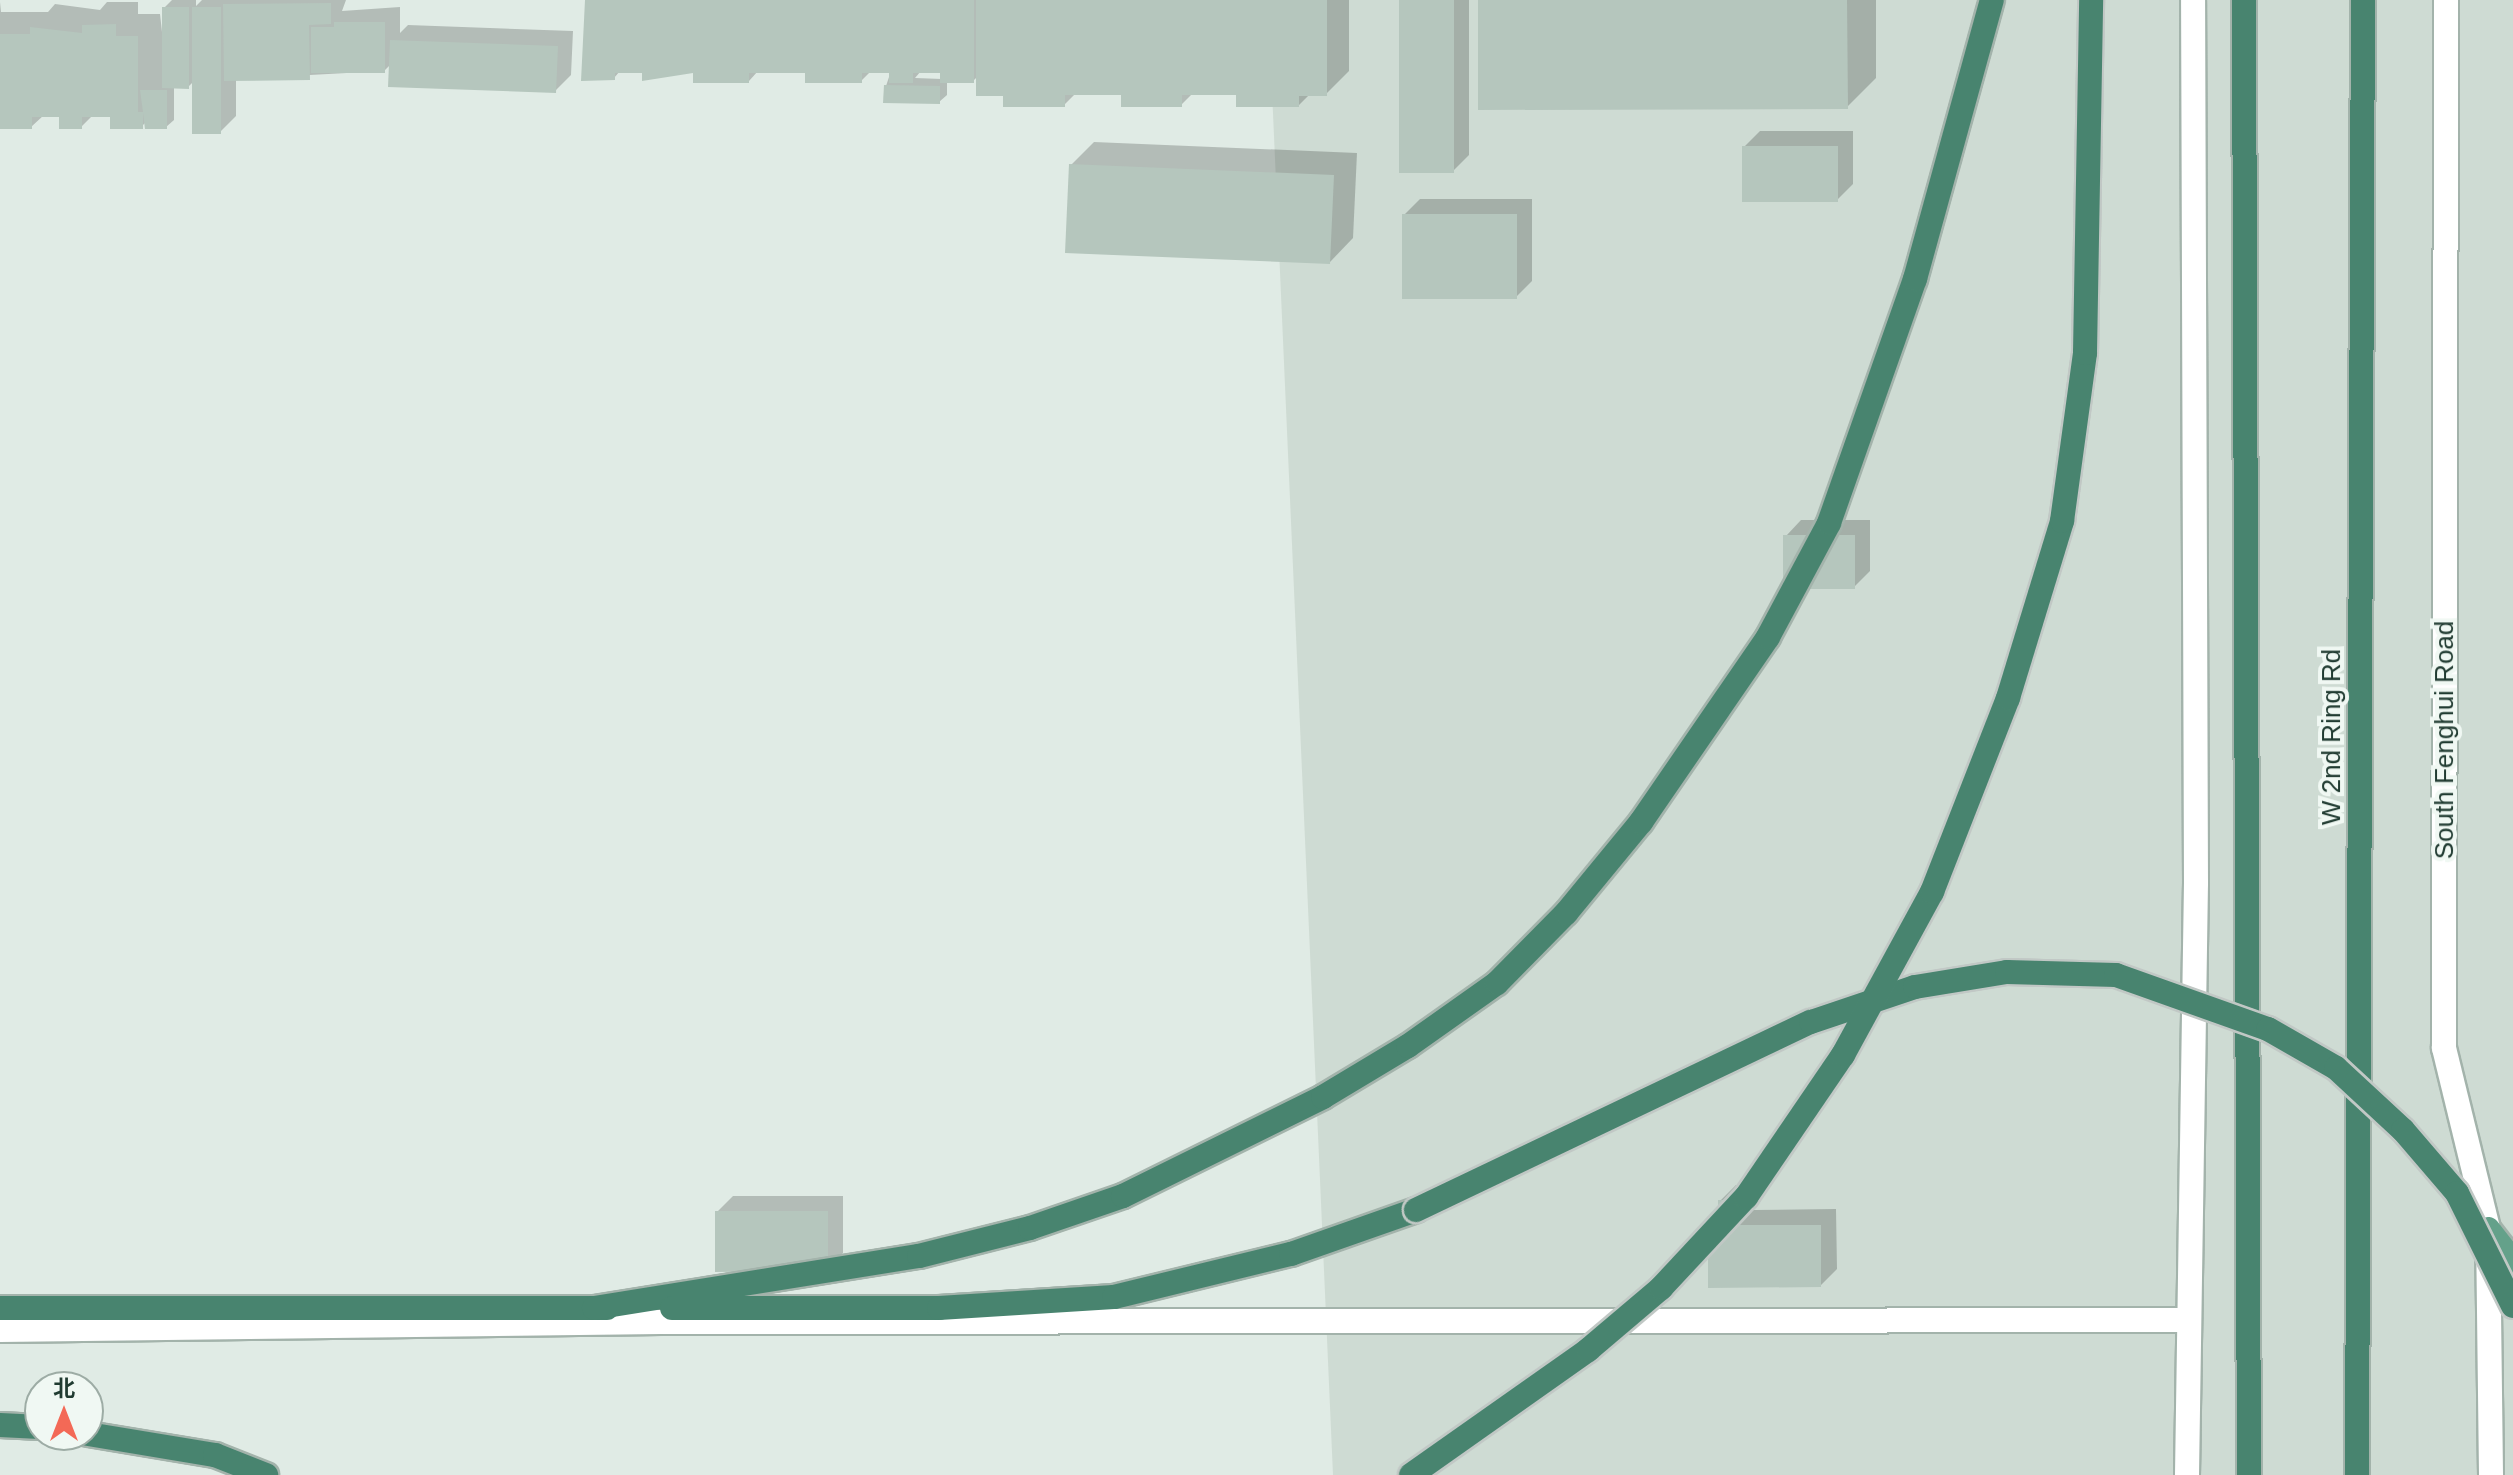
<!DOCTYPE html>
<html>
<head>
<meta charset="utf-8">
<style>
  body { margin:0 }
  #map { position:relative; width:2513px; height:1475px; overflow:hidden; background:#e0ebe5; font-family:Helvetica,"Noto Sans SC",sans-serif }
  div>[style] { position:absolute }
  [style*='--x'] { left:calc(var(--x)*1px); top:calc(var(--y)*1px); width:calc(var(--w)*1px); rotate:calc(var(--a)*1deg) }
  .built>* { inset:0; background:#cedbd3 }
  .shadow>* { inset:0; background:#0003 }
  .building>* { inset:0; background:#b5c6bd }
  .roads { filter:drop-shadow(2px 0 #a3b3ab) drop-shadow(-2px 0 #a3b3ab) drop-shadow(0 2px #a3b3ab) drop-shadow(0 -2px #a3b3ab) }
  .minor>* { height:24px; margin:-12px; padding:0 12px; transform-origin:12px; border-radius:12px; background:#fff }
  .secondary>* { height:24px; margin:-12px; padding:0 12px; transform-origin:12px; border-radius:12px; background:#fff }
  .primary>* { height:24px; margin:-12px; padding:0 12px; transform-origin:12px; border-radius:12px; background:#64a18a }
  .trunk>* { height:24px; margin:-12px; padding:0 12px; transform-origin:12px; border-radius:12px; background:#48846f }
  .bridges { filter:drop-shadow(2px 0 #c1c8c5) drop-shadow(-2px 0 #c1c8c5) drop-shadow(0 2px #c1c8c5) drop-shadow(0 -2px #c1c8c5) }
  .trunk-bridge>* { height:24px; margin:-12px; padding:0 12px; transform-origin:12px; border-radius:12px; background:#48846f }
  span { translate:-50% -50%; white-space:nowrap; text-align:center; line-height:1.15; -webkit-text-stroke:8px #f0f8f3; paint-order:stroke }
  .street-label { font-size:26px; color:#203b31 }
  .north { position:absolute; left:24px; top:1371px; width:80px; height:80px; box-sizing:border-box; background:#f0f8f3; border:2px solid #9daca5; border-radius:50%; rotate:0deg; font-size:22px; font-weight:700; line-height:32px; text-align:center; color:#203b31 }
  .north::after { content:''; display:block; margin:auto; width:28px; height:36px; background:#f36956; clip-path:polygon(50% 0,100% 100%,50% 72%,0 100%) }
</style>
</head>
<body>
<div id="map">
  <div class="built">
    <i style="clip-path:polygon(1268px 0,2513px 0,2513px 1475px,1333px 1475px)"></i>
  </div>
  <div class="shadow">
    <i style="clip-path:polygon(172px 0,196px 0,196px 6px,202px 0,346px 0,342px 11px,400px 7px,400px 33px,408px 25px,573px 31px,571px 75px,555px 91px,391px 64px,384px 71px,236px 79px,236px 116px,220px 132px,194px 81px,188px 87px,174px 87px,174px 120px,166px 127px,146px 122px,142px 126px,112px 115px,93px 115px,81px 127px,61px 115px,44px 115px,31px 127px,0 127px,0 2px,1px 12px,48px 12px,55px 4px,100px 10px,107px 2px,138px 2px,138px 14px,160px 14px,164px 50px,164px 8px)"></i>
    <i style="clip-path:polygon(evenodd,587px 0,1349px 0,1349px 71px,1326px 94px,1310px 94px,1299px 105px,1238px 93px,1193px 93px,1181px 105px,1123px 93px,1076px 93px,1064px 105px,1005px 94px,978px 76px,973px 81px,947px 81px,947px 95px,939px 102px,886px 86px,891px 71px,871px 71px,861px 81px,807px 71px,758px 71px,749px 81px,695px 71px,620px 71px,614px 78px,587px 0,921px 71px,942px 71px,942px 79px,915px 78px,921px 71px)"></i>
    <i style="clip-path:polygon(1401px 0,1469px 0,1469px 155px,1453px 171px)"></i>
    <i style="clip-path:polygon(1480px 0,1876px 0,1876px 78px,1847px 107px)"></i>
    <i style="clip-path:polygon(1760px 131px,1853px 131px,1853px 184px,1837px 200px,1744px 147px)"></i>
    <i style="clip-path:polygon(1094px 142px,1357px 153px,1353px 238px,1330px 262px,1071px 165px)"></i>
    <i style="clip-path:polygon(1420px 199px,1532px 199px,1532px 281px,1516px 297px,1404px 215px)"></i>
    <i style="clip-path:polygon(1801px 520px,1870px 520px,1870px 571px,1854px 587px,1786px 536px)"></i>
    <i style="clip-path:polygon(1736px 1185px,1754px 1185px,1754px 1210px,1836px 1209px,1837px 1269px,1821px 1285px,1720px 1218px,1720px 1201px)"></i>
    <i style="clip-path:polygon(733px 1196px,843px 1196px,843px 1253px,827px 1269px,717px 1212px)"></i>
  </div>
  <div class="building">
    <i style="clip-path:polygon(585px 0,974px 0,974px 83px,940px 83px,940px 73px,913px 73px,913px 83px,889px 83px,889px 73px,862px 73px,862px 83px,805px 83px,805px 73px,749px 73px,749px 83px,693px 83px,693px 73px,642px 81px,642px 73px,615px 73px,615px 80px,581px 81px)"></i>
    <i style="clip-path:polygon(976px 0,1327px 0,1327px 96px,1299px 96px,1299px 107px,1236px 107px,1236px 95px,1182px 95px,1182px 107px,1121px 107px,1121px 95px,1065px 95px,1065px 107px,1003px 107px,1003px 96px,976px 96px)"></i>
    <i style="clip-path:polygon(1399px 0,1454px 0,1454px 173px,1399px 173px)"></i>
    <i style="clip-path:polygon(1478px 0,1847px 0,1848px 109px,1478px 110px)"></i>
    <i style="clip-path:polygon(331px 3px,331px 24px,309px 25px,310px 80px,224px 81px,223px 4px)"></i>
    <i style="clip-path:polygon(162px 7px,189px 7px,189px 89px,162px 88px)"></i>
    <i style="clip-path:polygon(192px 7px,221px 7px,221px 134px,192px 134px)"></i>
    <i style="clip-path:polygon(334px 22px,385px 22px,385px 73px,311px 73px,311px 27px,334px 27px)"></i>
    <i style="clip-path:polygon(116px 24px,116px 36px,138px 36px,138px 112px,143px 112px,140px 90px,167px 90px,167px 129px,145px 129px,143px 113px,143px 129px,110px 129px,110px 117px,82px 117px,82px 129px,59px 129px,59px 117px,32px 117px,32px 129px,0 129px,0 34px,30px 34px,30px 27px,82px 33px,82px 25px)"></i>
    <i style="clip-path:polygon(390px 40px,558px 46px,556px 93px,388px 87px)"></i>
    <i style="clip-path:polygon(884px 85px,940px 86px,940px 104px,883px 103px)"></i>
    <i style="clip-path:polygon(1742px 146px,1838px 146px,1838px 202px,1742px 202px)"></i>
    <i style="clip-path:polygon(1069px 164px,1334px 175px,1330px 264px,1065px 253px)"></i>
    <i style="clip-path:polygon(1402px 214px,1517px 214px,1517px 299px,1402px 299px)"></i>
    <i style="clip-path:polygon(1783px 535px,1855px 535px,1855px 589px,1783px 589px)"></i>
    <i style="clip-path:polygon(1718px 1200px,1739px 1200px,1739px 1225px,1821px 1225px,1821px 1287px,1708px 1288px,1708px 1227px,1718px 1226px)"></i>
    <i style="clip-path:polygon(715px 1211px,828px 1211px,828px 1271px,715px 1272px)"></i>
  </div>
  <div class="roads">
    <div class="minor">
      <i style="--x:0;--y:1330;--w:661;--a:-0.69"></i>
      <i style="--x:661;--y:1322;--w:1528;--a:-0.07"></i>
    </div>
    <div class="secondary">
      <i style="--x:2446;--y:0;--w:1048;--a:90.11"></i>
      <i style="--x:2444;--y:1048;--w:186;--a:76.3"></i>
      <i style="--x:2488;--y:1229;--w:246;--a:89.3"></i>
      <i style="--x:2187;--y:1475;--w:592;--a:-89.13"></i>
      <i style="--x:2196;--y:883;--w:883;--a:-90.19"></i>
    </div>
    <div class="primary">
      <i style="--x:2488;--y:1229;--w:41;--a:52"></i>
    </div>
    <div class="trunk">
      <i style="--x:2244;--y:0;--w:1475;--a:89.81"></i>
      <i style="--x:0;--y:1308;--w:607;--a:0"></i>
      <i style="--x:594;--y:1308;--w:329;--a:-9.1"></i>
      <i style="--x:919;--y:1256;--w:114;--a:-14.2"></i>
      <i style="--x:1030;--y:1228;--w:98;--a:-19"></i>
      <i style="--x:1123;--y:1196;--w:223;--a:-26.3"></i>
      <i style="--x:1323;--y:1097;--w:99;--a:-31"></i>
      <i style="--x:1408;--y:1046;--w:109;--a:-35.3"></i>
      <i style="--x:1497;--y:983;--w:98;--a:-45.4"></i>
      <i style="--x:1566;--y:913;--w:118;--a:-50.5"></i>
      <i style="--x:1641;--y:822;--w:224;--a:-55.5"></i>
      <i style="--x:1768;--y:637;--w:129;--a:-61.8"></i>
      <i style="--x:1829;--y:523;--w:259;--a:-70.6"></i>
      <i style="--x:1915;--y:279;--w:289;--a:-74.6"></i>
      <i style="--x:672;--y:1308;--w:267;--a:0"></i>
      <i style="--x:939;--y:1308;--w:175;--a:-3.6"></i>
      <i style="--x:1114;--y:1297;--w:182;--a:-13.7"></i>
      <i style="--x:1291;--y:1254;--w:133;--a:-19.4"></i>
      <i style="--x:0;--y:1425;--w:40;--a:2.9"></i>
      <i style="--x:88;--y:1434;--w:129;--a:9.4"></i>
      <i style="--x:215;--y:1455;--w:55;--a:21.4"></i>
      <i style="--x:2357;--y:1475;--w:1475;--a:-89.77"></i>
    </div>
  </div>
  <div class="bridges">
    <div class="trunk-bridge">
      <i style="--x:1416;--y:1210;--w:437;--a:-25.5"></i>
      <i style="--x:1811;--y:1022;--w:110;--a:-18.6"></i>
      <i style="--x:1915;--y:987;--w:93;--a:-9.3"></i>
      <i style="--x:2007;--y:972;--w:109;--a:1.6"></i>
      <i style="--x:2116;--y:975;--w:161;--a:19.6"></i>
      <i style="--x:2268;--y:1029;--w:78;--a:29.8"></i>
      <i style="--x:2336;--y:1068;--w:91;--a:42.8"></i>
      <i style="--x:2403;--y:1130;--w:83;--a:49.4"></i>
      <i style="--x:2457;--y:1193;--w:126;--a:63.6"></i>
      <i style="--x:1411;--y:1475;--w:217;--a:-35.2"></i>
      <i style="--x:1588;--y:1350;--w:96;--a:-40.3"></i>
      <i style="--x:1661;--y:1288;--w:125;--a:-47"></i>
      <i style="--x:1746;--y:1197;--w:172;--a:-55.7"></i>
      <i style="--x:1843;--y:1055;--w:186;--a:-61.4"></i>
      <i style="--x:1932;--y:892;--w:208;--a:-68.6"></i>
      <i style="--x:2008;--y:698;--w:185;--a:-73"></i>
      <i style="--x:2062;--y:521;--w:170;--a:-82.2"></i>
      <i style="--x:2085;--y:353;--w:353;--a:-89"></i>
    </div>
  </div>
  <div class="street-label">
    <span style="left:2332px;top:737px;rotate:-90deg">W 2nd Ring Rd</span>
    <span style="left:2445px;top:740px;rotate:-90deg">South Fenghui Road</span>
  </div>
  <div class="north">北</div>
</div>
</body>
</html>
